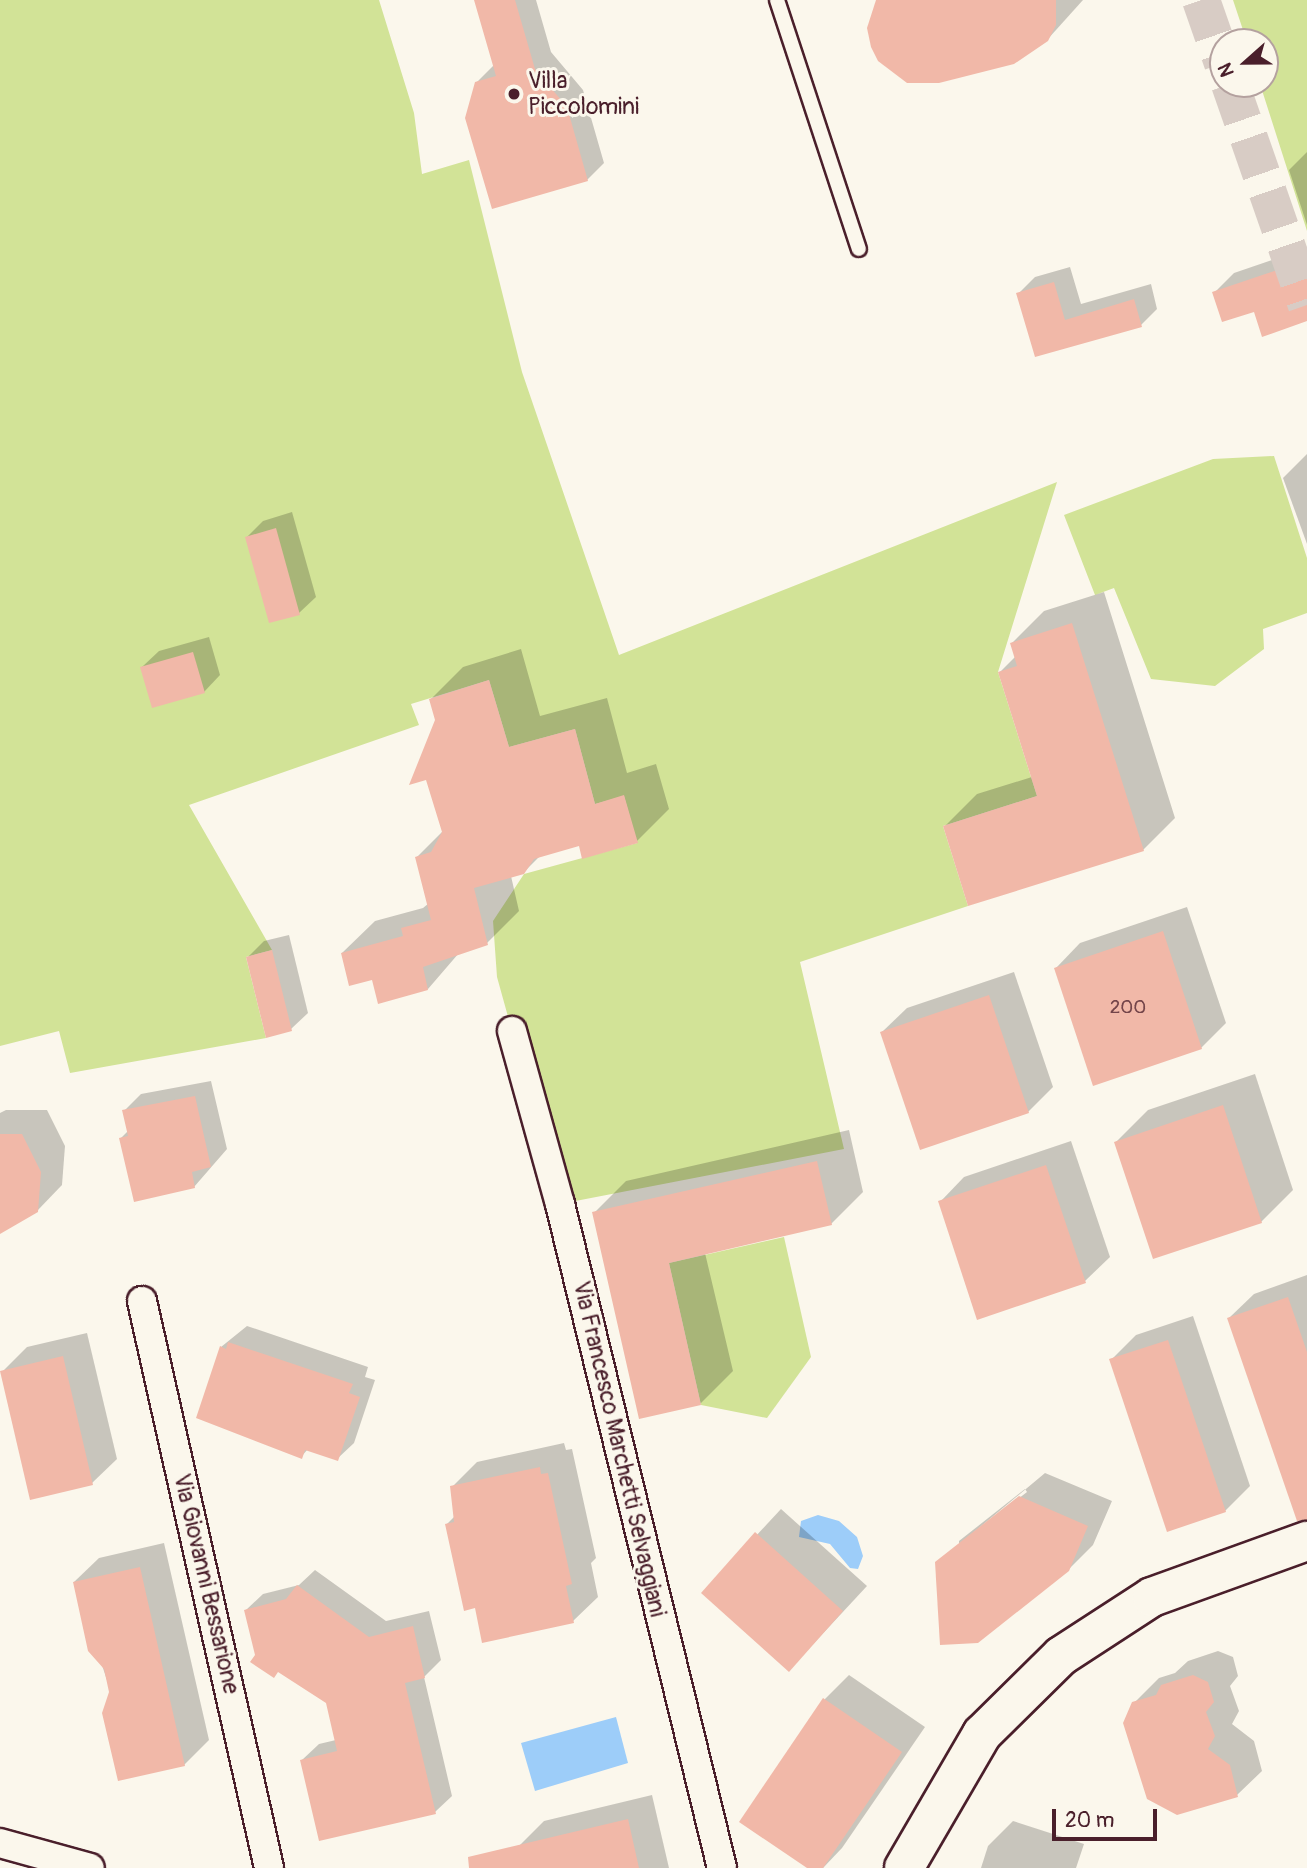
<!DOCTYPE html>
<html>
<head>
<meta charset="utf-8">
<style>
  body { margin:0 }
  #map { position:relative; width:1307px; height:1868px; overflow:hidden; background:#fbf7ec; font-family:Pangolin,sans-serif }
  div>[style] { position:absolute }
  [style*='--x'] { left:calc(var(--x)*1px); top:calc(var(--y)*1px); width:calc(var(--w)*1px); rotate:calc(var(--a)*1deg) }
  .green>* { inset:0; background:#d2e397 }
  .water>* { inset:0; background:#9dcdf9 }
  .shadow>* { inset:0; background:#0003 }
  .building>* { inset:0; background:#f1b8a8 }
  .secondary-tunnel>* { height:38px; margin-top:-19px; transform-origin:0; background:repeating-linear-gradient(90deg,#d8ccc5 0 38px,transparent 0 57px) }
  .roads { filter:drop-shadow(2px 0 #4a1f2b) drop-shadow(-2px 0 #4a1f2b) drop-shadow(0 2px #4a1f2b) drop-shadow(0 -2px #4a1f2b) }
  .lane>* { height:14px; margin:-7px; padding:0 7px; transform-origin:7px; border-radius:7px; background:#fbf7ec }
  .street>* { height:28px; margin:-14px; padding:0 14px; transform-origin:14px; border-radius:14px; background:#fbf7ec }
  .secondary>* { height:38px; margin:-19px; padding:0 19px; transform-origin:19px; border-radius:19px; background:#fbf7ec }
  .dots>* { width:19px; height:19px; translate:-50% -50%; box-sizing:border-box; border:4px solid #fbf7ec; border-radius:50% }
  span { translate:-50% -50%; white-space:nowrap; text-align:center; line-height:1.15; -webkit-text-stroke:6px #fbf7ec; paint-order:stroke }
  .number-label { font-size:19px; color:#74454a }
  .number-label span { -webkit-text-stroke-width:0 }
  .poi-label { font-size:23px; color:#4a1f2b }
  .left { translate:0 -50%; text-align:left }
  .street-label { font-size:23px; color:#4a1f2b }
  .north { position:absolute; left:1209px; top:28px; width:70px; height:70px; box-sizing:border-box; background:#fbf7ec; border:2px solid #b4a19f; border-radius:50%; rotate:249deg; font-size:19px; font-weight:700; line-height:28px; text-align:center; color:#4a1f2b }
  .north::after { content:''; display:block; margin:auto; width:24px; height:32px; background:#4a1f2b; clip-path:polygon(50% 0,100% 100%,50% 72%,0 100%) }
  .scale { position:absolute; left:1052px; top:1809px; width:105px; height:32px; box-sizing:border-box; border:4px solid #4a1f2b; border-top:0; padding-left:9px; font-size:21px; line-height:24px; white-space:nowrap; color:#4a1f2b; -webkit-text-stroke:5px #fbf7ec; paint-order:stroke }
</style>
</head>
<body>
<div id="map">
  <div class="green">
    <i style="clip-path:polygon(0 0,379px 0,414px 113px,422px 174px,469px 160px,522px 372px,619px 655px,1057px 482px,998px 672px,1037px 796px,943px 826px,968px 906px,800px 962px,844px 1149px,560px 1204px,497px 977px,493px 921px,524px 874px,637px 843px,624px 796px,595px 804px,575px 729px,509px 747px,489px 680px,411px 704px,419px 725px,189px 805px,272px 950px,246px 957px,266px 1038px,70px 1073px,59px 1031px,0 1046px)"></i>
    <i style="clip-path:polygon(1233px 0,1307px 0,1307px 231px,1260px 84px,1265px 84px,1265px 42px,1247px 42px)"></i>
    <i style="clip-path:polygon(1274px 456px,1307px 558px,1307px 613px,1263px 629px,1264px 649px,1215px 686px,1151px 679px,1114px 588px,1095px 595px,1064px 515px,1213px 459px)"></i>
    <i style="clip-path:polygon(784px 1237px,811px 1357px,767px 1418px,701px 1405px,669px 1263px)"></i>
  </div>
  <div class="water">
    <i style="clip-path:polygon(818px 1515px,839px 1521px,857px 1537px,863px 1556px,858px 1569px,850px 1568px,830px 1544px,799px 1537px,801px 1521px)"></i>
    <i style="clip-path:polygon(616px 1717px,628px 1763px,535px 1791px,521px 1743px)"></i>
  </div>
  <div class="shadow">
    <i style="clip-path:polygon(476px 0,536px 0,551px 52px,583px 90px,604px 163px,587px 180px,477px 82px,494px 65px)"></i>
    <i style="clip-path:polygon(878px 0,1083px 0,1047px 40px)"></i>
    <i style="clip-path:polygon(1307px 152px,1307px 225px,1289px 170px)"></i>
    <i style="clip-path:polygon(1307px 248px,1307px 319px,1255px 309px,1214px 293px,1234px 273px)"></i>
    <i style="clip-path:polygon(1070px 267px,1081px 304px,1151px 284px,1157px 309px,1141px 325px,1036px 355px,1018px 294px,1035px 277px)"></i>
    <i style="clip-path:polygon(1307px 454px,1307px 544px,1283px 478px)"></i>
    <i style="clip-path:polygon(292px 512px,316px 597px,299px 613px,247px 537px,263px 521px)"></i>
    <i style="clip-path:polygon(1104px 592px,1175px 818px,1143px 850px,945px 826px,977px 794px,1032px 777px,1000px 672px,1016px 656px,1012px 643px,1044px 611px)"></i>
    <i style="clip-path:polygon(209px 637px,220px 675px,204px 692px,142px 667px,159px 651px)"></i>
    <i style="clip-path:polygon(521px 649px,540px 716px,607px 698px,627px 773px,656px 764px,669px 809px,637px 841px,580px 844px,541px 855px,523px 873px,511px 876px,519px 911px,487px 943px,459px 953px,428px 989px,373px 978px,342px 953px,375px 921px,423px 908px,429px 903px,417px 857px,443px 831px,437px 720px,431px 699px,463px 667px)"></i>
    <i style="clip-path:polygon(1187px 907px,1226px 1023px,1201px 1048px,1056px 968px,1080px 943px)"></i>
    <i style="clip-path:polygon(289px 935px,308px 1013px,291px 1029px,248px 957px,264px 941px)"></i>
    <i style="clip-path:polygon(1014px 972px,1053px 1087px,1028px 1112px,882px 1032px,907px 1008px)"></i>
    <i style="clip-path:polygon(1255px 1074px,1293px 1190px,1261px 1222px,1116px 1142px,1148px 1110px)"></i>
    <i style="clip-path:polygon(211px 1081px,227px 1149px,194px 1187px,121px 1138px,129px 1130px,124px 1111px,141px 1094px)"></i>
    <i style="clip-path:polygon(6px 1110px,47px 1110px,65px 1146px,62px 1185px,37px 1211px,0 1230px,0 1113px)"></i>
    <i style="clip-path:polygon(849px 1130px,863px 1192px,831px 1224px,705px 1253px,733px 1371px,700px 1404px,594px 1213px,626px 1181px)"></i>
    <i style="clip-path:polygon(1071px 1141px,1110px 1257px,1085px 1281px,940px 1202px,964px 1177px)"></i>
    <i style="clip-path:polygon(1307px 1275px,1307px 1480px,1229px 1318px,1254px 1294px)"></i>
    <i style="clip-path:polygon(1193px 1316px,1250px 1486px,1225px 1511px,1111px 1360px,1136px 1335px)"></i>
    <i style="clip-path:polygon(247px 1326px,368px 1367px,365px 1377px,375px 1380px,354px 1443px,337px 1459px,308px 1449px,301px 1457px,221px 1347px)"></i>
    <i style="clip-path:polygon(87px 1333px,117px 1459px,92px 1483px,2px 1372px,27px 1347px)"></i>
    <i style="clip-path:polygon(564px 1443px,566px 1450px,572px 1449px,596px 1558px,591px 1563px,598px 1597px,573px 1621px,476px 1606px,447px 1524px,455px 1516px,452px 1487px,477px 1462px)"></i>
    <i style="clip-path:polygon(evenodd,1045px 1473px,1112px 1501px,1093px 1545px,1068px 1570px,937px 1563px,1045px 1473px,1025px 1489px,1027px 1492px,959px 1545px,959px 1541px,1025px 1489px)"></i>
    <i style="clip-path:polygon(781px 1509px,867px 1586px,789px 1670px,703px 1593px)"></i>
    <i style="clip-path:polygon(164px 1543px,209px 1740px,184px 1765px,111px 1692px,74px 1582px,99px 1558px)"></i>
    <i style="clip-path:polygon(315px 1570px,386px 1621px,429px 1611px,441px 1660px,424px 1677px,452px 1796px,435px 1812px,302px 1760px,319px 1744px,336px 1740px,328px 1702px,256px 1655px,246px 1610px,263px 1594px,299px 1585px)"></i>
    <i style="clip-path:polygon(1218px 1651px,1233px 1657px,1238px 1676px,1230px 1686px,1239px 1711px,1232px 1724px,1254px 1741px,1262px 1771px,1237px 1795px,1134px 1703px,1159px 1678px,1175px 1673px,1188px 1661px)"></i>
    <i style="clip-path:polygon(849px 1675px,925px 1727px,842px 1848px,823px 1868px,810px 1868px,825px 1699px)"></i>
    <i style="clip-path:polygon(652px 1795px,669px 1868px,524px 1868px,519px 1846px,544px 1821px)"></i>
    <i style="clip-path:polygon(1013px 1821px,1084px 1844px,1076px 1868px,981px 1868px,988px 1846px)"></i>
  </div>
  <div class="building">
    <i style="clip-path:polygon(474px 0,515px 0,535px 69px,567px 107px,588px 181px,492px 209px,465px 118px,475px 82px,496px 76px)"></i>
    <i style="clip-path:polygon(876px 0,1056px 0,1056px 25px,1048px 41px,1014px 64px,939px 83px,907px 83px,878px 61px,871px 47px,867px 28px)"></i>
    <i style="clip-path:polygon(1307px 260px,1307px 321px,1262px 337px,1254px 312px,1222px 322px,1212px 292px)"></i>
    <i style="clip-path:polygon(1054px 282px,1065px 320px,1134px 299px,1142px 327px,1035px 357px,1016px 293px)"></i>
    <i style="clip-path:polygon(276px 528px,300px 615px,269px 623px,245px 537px)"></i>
    <i style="clip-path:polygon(1072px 623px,1144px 851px,968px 906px,943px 826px,1037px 796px,998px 672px,1017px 666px,1010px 643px)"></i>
    <i style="clip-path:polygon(193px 652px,205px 693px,152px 708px,140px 667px)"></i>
    <i style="clip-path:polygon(489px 680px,509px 747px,575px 729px,595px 804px,624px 795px,638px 843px,582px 859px,579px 846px,534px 859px,524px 874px,474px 888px,488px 945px,423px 967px,428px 990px,378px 1004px,372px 980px,349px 986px,341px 953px,403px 936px,401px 928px,431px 920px,415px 857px,431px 852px,442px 832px,426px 780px,409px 785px,435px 720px,429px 699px)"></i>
    <i style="clip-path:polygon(1163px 931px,1202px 1049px,1093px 1086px,1054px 968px)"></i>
    <i style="clip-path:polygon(272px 950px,292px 1031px,266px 1038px,246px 957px)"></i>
    <i style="clip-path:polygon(989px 995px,1029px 1113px,920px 1150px,880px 1032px)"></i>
    <i style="clip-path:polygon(195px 1096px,211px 1167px,192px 1172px,195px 1188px,134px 1202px,119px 1138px,128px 1136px,122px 1110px)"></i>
    <i style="clip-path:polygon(1223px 1105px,1262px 1223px,1153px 1259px,1114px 1142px)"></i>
    <i style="clip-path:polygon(0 1134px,22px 1134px,41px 1172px,38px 1212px,0 1234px)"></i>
    <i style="clip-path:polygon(817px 1161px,832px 1225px,669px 1263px,701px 1405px,639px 1419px,592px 1212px)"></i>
    <i style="clip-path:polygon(1046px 1165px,1086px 1283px,977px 1320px,938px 1201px)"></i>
    <i style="clip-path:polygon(1288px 1297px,1307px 1352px,1307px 1520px,1297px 1521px,1227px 1318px)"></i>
    <i style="clip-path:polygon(1168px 1340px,1226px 1512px,1167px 1532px,1109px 1359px)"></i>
    <i style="clip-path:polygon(228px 1342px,353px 1384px,349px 1393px,360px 1397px,338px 1461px,305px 1450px,302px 1459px,196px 1418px,220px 1346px,226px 1349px)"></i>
    <i style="clip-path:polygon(63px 1356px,93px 1485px,30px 1500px,0 1371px)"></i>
    <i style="clip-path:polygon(540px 1467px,541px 1474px,548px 1473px,572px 1584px,566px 1586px,574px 1623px,482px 1643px,475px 1608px,464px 1611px,445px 1524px,454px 1522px,450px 1486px)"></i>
    <i style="clip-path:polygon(1019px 1496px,1088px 1526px,1069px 1571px,978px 1643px,940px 1645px,935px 1562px)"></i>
    <i style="clip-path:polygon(755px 1532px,843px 1611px,789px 1672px,701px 1593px)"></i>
    <i style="clip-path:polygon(140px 1567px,185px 1766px,118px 1781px,102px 1713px,109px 1692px,104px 1669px,88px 1651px,73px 1582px)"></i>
    <i style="clip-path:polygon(297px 1585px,369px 1637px,413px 1626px,425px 1678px,405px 1683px,436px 1814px,319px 1841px,300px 1760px,337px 1751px,326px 1703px,278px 1672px,274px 1678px,250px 1662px,255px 1655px,244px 1610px,286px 1599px)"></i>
    <i style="clip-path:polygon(1193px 1675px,1208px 1682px,1214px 1702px,1206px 1712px,1215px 1736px,1208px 1749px,1230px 1765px,1238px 1797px,1177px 1815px,1147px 1799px,1123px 1723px,1132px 1702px,1156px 1695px,1161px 1685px)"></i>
    <i style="clip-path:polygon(823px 1698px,902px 1752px,823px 1868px,807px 1868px,739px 1822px)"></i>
    <i style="clip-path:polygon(628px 1819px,639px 1868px,469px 1868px,468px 1857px)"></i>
  </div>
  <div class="secondary-tunnel">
    <i style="--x:1201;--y:0;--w:67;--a:70.8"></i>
    <i style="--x:1230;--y:84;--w:234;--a:70.8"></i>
  </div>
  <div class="roads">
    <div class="lane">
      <i style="--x:777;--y:0;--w:262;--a:71.8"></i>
    </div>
    <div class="street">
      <i style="--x:512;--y:1031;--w:180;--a:74.5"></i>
      <i style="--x:560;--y:1204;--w:683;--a:76.29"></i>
      <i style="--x:142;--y:1301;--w:581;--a:77.37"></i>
      <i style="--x:0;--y:1843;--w:93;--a:15.5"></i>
    </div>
    <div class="secondary">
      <i style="--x:904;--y:1868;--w:155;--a:-59.8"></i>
      <i style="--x:982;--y:1734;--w:111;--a:-44.6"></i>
      <i style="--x:1061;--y:1656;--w:108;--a:-33"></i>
      <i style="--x:1152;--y:1597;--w:165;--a:-19.9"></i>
    </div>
  </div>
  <div class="dots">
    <i style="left:514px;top:94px;background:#4a1f2b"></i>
  </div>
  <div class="number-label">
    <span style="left:1128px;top:1008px">200</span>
  </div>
  <div class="poi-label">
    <span class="left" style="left:528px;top:94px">Villa<br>Piccolomini</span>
  </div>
  <div class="street-label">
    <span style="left:619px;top:1449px;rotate:77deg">Via Francesco Marchetti Selvaggiani</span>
    <span style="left:206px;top:1584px;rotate:77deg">Via Giovanni Bessarione</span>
  </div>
  <div class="north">N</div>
  <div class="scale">20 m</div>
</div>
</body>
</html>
